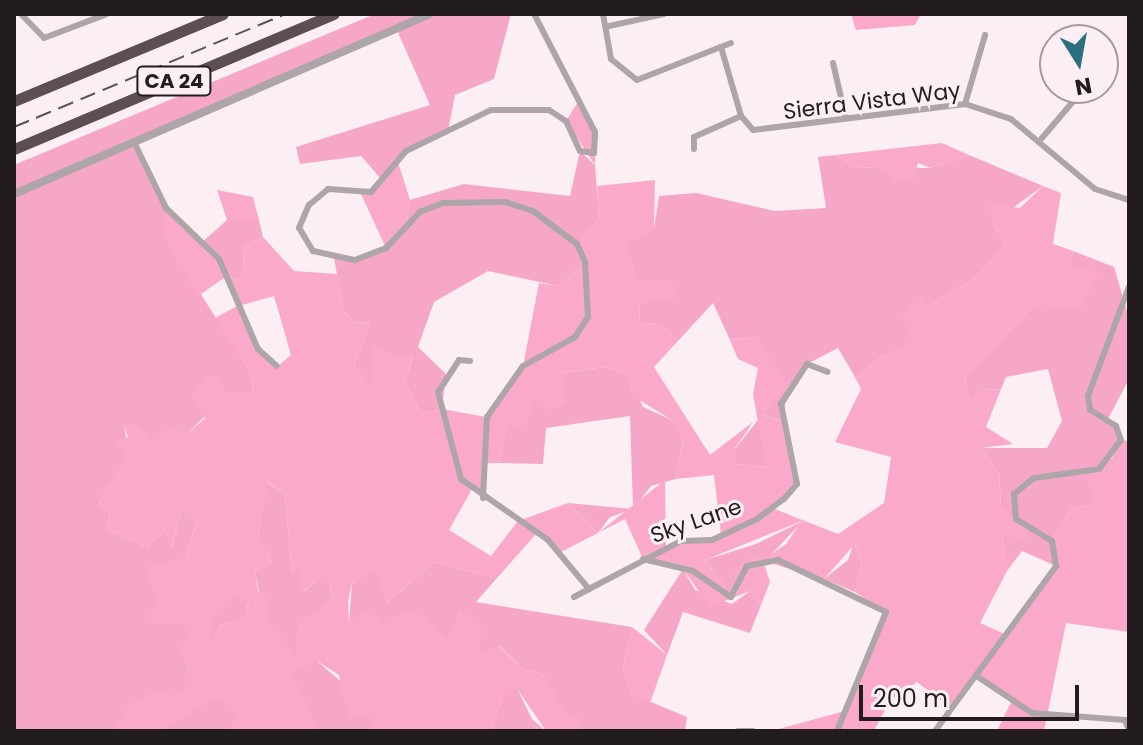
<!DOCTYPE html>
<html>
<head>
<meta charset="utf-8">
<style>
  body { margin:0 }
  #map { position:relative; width:1143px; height:745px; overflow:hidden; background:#fceff4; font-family:Poppins,sans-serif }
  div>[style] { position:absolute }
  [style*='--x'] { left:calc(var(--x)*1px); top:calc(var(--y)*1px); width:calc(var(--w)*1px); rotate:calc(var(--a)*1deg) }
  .green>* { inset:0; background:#f6a7c8 }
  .forest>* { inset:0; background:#faa9cb }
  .minor>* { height:6px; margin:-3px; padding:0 3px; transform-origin:3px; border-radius:3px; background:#ada5a8 }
  .tertiary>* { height:8px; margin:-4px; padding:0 4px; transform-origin:4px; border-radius:4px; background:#ada5a8 }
  .motorway>* { height:11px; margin:-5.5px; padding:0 5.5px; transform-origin:5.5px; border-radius:5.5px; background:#5e4d54 }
  .rail>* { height:2px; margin-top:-1px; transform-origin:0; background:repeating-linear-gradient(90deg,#5b5255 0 16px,transparent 0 24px) }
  span { translate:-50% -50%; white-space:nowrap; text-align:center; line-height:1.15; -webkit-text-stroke:6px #fceff4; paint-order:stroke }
  .shield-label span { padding:2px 6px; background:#fceff4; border:2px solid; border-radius:6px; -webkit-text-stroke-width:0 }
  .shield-label { font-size:20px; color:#231c1e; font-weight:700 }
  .street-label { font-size:22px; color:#231c1e }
  .frame { position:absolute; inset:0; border:16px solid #231c1e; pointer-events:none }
  .north { position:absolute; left:1039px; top:24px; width:80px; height:80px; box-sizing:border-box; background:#fceff4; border:2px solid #a59b9e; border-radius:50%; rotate:169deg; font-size:22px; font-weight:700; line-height:32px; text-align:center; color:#231c1e }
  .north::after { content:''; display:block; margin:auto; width:28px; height:36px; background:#2c6f80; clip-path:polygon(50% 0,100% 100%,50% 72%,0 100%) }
  .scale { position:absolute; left:859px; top:685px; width:220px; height:36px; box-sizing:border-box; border:4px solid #231c1e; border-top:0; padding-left:10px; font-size:24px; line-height:28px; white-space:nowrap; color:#231c1e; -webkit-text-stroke:6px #fceff4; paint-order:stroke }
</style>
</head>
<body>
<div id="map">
  <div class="green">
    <i style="clip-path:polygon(375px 14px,511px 14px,494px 79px,455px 95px,448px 131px,406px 151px,382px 180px,361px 156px,300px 164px,296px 147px,430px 105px,396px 28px,134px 142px,166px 208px,183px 266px,249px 370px,254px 392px,226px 395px,187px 434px,149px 444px,124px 424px,129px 456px,98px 504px,110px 513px,106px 529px,147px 547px,165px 530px,172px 548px,181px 509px,197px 518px,186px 558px,195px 624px,188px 671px,264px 617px,255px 571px,272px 562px,258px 537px,267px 482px,285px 494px,292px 575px,300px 567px,304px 591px,328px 572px,332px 599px,298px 627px,317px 661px,399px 731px,14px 731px,14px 165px)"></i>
    <i style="clip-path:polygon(580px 151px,595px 165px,599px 218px,577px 244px,585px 262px,559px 286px,488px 271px,434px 302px,418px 347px,446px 374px,442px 409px,422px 414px,405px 383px,413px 355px,397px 359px,373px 346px,374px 393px,354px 365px,370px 323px,354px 322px,343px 310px,334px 257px,354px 260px,386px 248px,406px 227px,410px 200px,464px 184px,570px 196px)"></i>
    <i style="clip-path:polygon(836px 155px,855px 167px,879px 168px,931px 168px,969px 155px,1043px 186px,992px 223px,1006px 245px,975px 278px,928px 306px,915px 296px,915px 342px,879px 358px,856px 379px,838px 348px,807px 364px,788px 387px,782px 421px,763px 415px,767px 467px,735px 464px,734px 450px,762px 415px,758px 337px,730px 340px,713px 303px,678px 341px,660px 324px,640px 323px,639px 304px,678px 296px,671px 281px,636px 281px,626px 244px,654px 228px,659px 196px,696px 193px,775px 211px,826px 208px,818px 157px)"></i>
    <i style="clip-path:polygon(227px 220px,259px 220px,263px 237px,243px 247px,244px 279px,224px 277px,200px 244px)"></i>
    <i style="clip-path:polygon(1073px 251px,1114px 267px,1129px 318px,1129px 379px,1108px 419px,1121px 440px,1099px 469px,1095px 504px,1072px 508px,1052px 541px,1056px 566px,1022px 551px,1007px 571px,1002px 534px,1016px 519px,1001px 507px,999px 473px,981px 448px,1047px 448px,1062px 421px,1048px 369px,1006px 377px,1001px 389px,983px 390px,969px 403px,965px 377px,1034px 305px,1062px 303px,1097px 273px,1069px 268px)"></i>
    <i style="clip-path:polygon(604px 367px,628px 374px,643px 407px,672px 420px,683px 438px,676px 479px,651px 486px,633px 509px,610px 517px,598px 533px,568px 503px,633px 509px,630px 416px,546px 428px,543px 464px,499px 463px,505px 430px,534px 395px,561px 373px)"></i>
    <i style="clip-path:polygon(803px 521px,731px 597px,705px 560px,756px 544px)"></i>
    <i style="clip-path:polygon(854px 542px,862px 564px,855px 592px,824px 579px,848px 560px)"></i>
    <i style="clip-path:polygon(434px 562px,497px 578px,476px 602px,632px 627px,623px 668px,632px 694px,687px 717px,685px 731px,580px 731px,580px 719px,565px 715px,542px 674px,523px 669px,500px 646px,479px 656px,461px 611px,448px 639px,349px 624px,352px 583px,376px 568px,388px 602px)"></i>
    <i style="clip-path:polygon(683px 569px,695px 590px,732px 604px,750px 591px,761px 605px,750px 633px,683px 612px,667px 655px,644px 630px)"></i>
    <i style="clip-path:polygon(230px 596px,249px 599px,245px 618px,220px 625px,211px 645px,212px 615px)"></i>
    <i style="clip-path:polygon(516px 686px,532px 719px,546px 731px,491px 731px,501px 700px)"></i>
  </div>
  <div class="forest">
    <i style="clip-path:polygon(851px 14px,921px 14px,915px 25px,856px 30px)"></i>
    <i style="clip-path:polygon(578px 102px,595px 132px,595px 165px,566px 121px)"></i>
    <i style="clip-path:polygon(942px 143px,969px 155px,931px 168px,918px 163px,914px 178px,897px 182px,879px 168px,855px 167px,836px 155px)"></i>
    <i style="clip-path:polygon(397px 159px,410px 200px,406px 227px,386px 248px,360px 192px,367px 193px)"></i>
    <i style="clip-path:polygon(evenodd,655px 180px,654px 228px,627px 244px,636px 281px,671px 281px,679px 296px,639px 305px,640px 323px,660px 324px,678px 341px,654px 367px,710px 455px,753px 422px,734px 450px,735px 464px,766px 467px,753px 394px,758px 368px,738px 359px,730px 340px,758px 337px,788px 387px,762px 415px,782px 421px,797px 484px,772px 508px,838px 534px,884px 503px,891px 457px,835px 442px,861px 389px,856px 379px,879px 358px,915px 342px,902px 317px,916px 295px,928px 306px,975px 278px,1006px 245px,992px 223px,991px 203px,1020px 208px,1043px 186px,1061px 193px,1053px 244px,1073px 251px,1069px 268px,1097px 272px,1081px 308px,1034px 305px,965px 377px,969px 403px,983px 390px,1001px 389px,986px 427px,1013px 444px,981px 448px,999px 473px,1001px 507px,1028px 527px,1027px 541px,1002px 534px,1007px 571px,980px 623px,1007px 635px,1056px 566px,1052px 541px,1072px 508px,1095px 504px,1085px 474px,1112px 458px,1121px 440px,1129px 441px,1129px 632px,1066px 623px,1044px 731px,997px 731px,1012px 700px,978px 677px,951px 708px,917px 682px,890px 700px,874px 731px,771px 731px,845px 711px,886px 612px,855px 592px,862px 564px,855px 544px,824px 579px,763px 561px,770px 582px,761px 605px,750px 591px,710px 607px,683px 569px,643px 559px,625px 519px,561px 552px,537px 533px,497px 578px,434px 562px,388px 602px,375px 569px,352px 583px,348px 602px,349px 623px,373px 607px,381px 628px,403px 612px,423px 615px,447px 639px,461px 611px,482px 626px,479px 655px,499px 646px,523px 669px,542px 674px,565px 714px,580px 719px,580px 731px,546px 731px,516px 687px,501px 700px,491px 731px,368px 731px,375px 714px,348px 719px,339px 675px,317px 661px,291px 672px,319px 731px,229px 731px,237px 712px,216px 698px,160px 731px,112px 731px,130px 705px,153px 692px,177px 695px,194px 682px,180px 650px,194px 625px,143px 622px,156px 605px,147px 565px,186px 558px,197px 519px,181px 509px,171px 551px,165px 530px,147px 547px,106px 529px,110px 513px,98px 504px,129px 456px,114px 441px,128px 437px,123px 423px,141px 427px,150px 443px,172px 426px,187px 434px,205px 418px,192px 395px,205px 377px,218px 378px,226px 395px,254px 391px,249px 370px,215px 318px,241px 304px,224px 278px,198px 296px,163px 235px,166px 208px,219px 259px,224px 277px,244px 279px,243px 247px,263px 237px,294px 271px,337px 274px,343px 310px,354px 322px,370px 323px,354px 365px,373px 391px,372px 345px,397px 359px,413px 354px,405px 383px,422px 414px,442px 409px,486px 417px,523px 366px,539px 283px,559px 286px,585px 262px,577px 244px,599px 218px,597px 186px,655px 180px,274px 296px,291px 355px,278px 366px,258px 349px,242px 305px,274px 296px,655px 180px,604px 367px,628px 374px,631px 395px,672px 420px,683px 439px,676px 479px,714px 475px,721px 535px,666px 548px,665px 480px,598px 533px,568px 503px,518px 521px,491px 556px,449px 530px,472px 489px,483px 498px,484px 463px,499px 463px,505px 430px,526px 425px,534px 396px,550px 410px,567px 404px,561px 373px,604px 367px,655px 180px,268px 482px,285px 494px,292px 576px,300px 568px,303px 591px,328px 573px,332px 598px,298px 627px,296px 655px,264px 617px,271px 602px,258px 591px,255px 571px,272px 562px,258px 536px,268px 482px,655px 180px,802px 521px,786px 544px,763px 560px,751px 555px,734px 570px,738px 592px,731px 597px,705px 560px,802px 521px,655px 180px,230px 597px,249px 599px,245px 618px,220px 625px,212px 642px,212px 615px,230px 597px)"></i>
    <i style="clip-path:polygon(217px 190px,253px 197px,259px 220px,227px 220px)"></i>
    <i style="clip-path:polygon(632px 627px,667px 655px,650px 703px,632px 694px,623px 668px)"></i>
  </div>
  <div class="minor">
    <i style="--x:21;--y:14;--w:33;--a:46"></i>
    <i style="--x:44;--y:38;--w:67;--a:-20.9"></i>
    <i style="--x:603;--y:14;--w:46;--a:79.9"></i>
    <i style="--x:611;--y:59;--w:33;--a:39"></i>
    <i style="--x:637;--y:80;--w:101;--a:-21.5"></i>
    <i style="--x:609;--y:26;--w:56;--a:-12.3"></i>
    <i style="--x:721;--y:47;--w:72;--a:73.8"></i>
    <i style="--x:741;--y:116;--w:18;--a:49"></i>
    <i style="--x:753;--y:130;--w:214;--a:-7"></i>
    <i style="--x:965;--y:104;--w:48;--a:18.1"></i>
    <i style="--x:1011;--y:119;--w:109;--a:39.8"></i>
    <i style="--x:1095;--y:189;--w:36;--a:18"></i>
    <i style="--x:833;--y:63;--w:57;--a:76.9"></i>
    <i style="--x:965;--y:104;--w:72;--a:-73.8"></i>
    <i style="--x:1042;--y:138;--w:62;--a:-49.6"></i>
    <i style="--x:134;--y:142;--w:73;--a:64.1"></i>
    <i style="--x:166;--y:208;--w:74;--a:43.9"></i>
    <i style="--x:219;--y:259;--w:98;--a:66.6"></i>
    <i style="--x:258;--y:349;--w:25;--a:42"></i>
    <i style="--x:694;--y:149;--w:12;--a:-90"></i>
    <i style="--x:694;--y:137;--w:51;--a:-24.1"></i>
    <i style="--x:470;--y:361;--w:11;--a:-175"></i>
    <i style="--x:459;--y:360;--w:38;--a:123"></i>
    <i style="--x:438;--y:392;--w:90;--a:75.2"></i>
    <i style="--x:461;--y:479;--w:106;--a:35"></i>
    <i style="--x:548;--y:540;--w:64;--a:50.1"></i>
    <i style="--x:589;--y:589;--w:104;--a:-27.6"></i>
    <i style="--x:681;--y:541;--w:31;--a:-2"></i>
    <i style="--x:712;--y:540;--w:50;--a:-25"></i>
    <i style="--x:757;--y:519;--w:34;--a:-37"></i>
    <i style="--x:784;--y:499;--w:20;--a:-49"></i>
    <i style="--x:797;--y:484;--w:82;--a:-101.3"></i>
    <i style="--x:781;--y:404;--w:48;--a:-57"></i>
    <i style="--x:807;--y:364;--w:22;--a:21"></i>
    <i style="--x:483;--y:498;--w:81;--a:-87.2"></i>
    <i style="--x:487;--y:417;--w:62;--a:-54.8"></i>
    <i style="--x:523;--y:366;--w:60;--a:-29.1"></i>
    <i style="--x:575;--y:337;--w:24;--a:-57"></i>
    <i style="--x:588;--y:317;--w:55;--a:-93.1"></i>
    <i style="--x:585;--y:262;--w:20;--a:-114"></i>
    <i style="--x:577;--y:244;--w:55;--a:-143.1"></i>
    <i style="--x:533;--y:211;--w:29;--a:-162"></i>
    <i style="--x:505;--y:202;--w:62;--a:179.1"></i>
    <i style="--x:443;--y:203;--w:25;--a:159"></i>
    <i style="--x:420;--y:212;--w:50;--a:133.4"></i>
    <i style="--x:386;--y:248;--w:34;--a:159"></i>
    <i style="--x:354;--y:260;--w:42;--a:-167.6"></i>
    <i style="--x:313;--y:251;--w:27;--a:-121"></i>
    <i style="--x:299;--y:228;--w:25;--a:-67"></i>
    <i style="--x:309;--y:205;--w:25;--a:-40"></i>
    <i style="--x:328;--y:189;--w:43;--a:4"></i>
    <i style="--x:371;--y:192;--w:54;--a:-49.5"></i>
    <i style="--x:406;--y:151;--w:94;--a:-25.8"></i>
    <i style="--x:491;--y:110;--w:58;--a:0"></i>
    <i style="--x:549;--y:110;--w:20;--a:33"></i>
    <i style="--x:566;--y:121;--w:33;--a:65"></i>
    <i style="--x:580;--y:151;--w:14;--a:8"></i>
    <i style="--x:594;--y:153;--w:21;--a:-87"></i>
    <i style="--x:595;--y:132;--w:133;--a:-117.3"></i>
    <i style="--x:643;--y:559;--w:51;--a:13.5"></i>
    <i style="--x:693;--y:571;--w:46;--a:34.4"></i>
    <i style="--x:731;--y:597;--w:35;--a:-63"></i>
    <i style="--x:747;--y:566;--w:32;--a:-11"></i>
    <i style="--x:778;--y:560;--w:120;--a:25.7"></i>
    <i style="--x:886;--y:612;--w:129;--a:112.4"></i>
    <i style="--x:574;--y:597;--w:17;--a:-28"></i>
    <i style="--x:978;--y:677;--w:65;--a:33.7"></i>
    <i style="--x:1032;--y:713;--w:93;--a:4.3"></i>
    <i style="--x:1125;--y:720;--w:12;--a:70"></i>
    <i style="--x:738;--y:731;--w:15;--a:0"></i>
    <i style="--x:935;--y:731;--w:205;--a:-53.7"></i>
    <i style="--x:1056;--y:566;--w:25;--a:-99"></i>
    <i style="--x:1052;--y:541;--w:42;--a:-148.6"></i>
    <i style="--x:1016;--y:519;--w:25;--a:-95"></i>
    <i style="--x:1014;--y:494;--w:26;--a:-39"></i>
    <i style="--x:1034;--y:478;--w:66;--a:-7.9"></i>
    <i style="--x:1099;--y:469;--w:36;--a:-53"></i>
    <i style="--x:1121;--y:440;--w:15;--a:-110"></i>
    <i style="--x:1116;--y:426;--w:31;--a:-148"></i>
    <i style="--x:1090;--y:410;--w:14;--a:-98"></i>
    <i style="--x:1088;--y:396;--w:116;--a:-69.4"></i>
  </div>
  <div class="tertiary">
    <i style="--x:14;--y:194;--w:452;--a:-23.4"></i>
  </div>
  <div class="motorway">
    <i style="--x:14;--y:101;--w:226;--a:-22.6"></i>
    <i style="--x:14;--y:149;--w:347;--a:-22.9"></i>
  </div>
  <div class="rail">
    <i style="--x:14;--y:127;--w:294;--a:-22.6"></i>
  </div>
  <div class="shield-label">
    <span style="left:174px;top:81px">CA 24</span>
  </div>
  <div class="street-label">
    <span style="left:872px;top:101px;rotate:-7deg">Sierra Vista Way</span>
    <span style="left:696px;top:521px;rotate:-19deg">Sky Lane</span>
  </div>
  <div class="frame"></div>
  <div class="north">N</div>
  <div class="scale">200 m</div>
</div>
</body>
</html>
